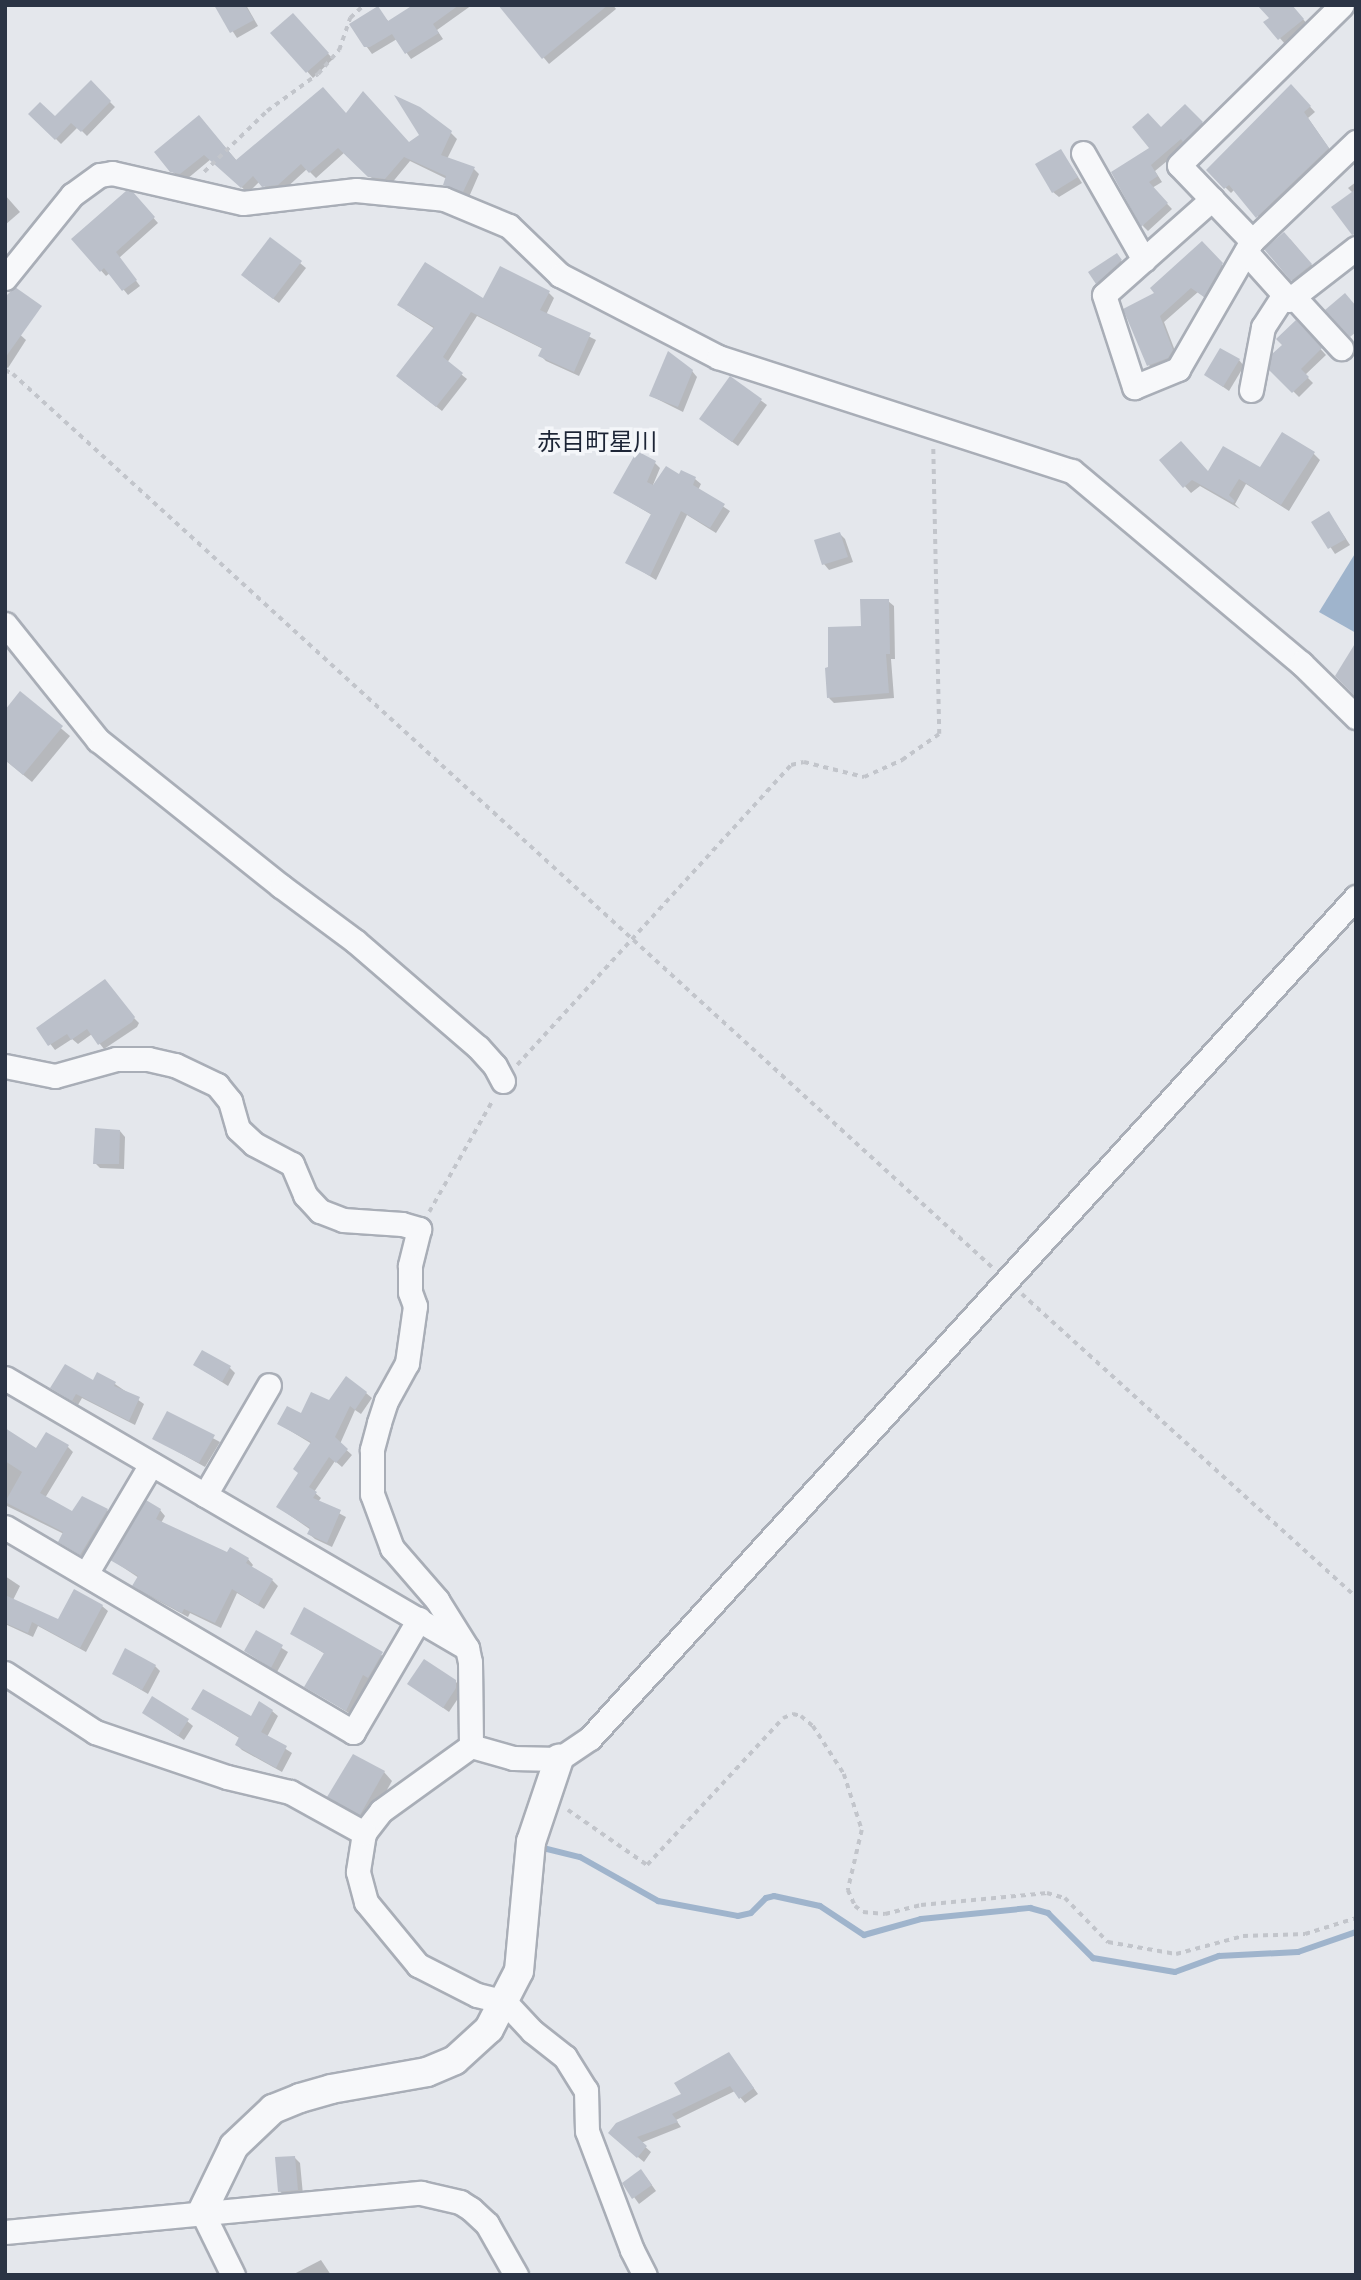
<!DOCTYPE html>
<html>
<head>
<meta charset="utf-8">
<style>
  body { margin:0 }
  #map { position:relative; width:1361px; height:2280px; overflow:hidden; background:#e4e7ec; font-family:Helvetica,"Noto Sans JP",sans-serif }
  div>[style] { position:absolute }
  [style*='--x'] { left:calc(var(--x)*1px); top:calc(var(--y)*1px); width:calc(var(--w)*1px); rotate:calc(var(--a)*1deg) }
  .water>* { inset:0; background:#9fb4cc }
  .shadow>* { inset:0; background:#0003 }
  .stream>* { height:6px; margin:-3px; padding:0 3px; transform-origin:3px; border-radius:3px; background:#9fb4cc }
  .building>* { inset:0; background:#bbc0ca }
  .path>* { height:3.5px; margin-top:-1.75px; transform-origin:0; background:repeating-linear-gradient(90deg,#c2c5cb 0 5px,transparent 0 10px) }
  .roads { filter:drop-shadow(2px 0 #a9aeb7) drop-shadow(-2px 0 #a9aeb7) drop-shadow(0 2px #a9aeb7) drop-shadow(0 -2px #a9aeb7) }
  .minor>* { height:23px; margin:-11.5px; padding:0 11.5px; transform-origin:11.5px; border-radius:11.5px; background:#f7f8fa }
  .tertiary>* { height:28px; margin:-14px; padding:0 14px; transform-origin:14px; border-radius:14px; background:#f7f8fa }
  span { translate:-50% -50%; white-space:nowrap; text-align:center; line-height:1.15; -webkit-text-stroke:7px #f4f6f9; paint-order:stroke }
  .quarter-label { font-size:24px; color:#1d2536 }
  .frame { position:absolute; inset:0; border:7px solid #2b3445; pointer-events:none }
</style>
</head>
<body>
<div id="map">
  <div class="water">
    <i style="clip-path:polygon(1356px 552px,1356px 633px,1319px 612px)"></i>
  </div>
  <div class="shadow">
    <i style="clip-path:polygon(221px 5px,246px 5px,258px 26px,237px 38px,217px 7px)"></i>
    <i style="clip-path:polygon(416px 5px,472px 5px,437px 30px,443px 39px,411px 59px,397px 39px,372px 54px,354px 29px,379px 11px,389px 22px)"></i>
    <i style="clip-path:polygon(509px 5px,613px 5px,616px 9px,549px 64px,504px 10px)"></i>
    <i style="clip-path:polygon(1291px 5px,1308px 25px,1285px 44px,1266px 22px)"></i>
    <i style="clip-path:polygon(298px 21px,333px 59px,313px 78px,273px 33px)"></i>
    <i style="clip-path:polygon(91px 83px,115px 107px,87px 136px,78px 127px,61px 144px,31px 114px,55px 119px)"></i>
    <i style="clip-path:polygon(1291px 86px,1315px 112px,1308px 118px,1333px 154px,1263px 222px,1235px 189px,1231px 193px,1208px 170px)"></i>
    <i style="clip-path:polygon(1185px 106px,1207px 128px,1155px 171px,1162px 182px,1152px 188px,1172px 209px,1148px 231px,1143px 226px,1152px 149px)"></i>
    <i style="clip-path:polygon(346px 115px,409px 144px,451px 133px,457px 139px,447px 159px,474px 169px,479px 174px,469px 197px,451px 190px,445px 184px,447px 179px,410px 161px,391px 184px,376px 182px,345px 152px,316px 178px,307px 169px,284px 190px,270px 192px,260px 181px,248px 193px,211px 159px,187px 179px,178px 177px,172px 171px,199px 117px,237px 161px)"></i>
    <i style="clip-path:polygon(1061px 151px,1082px 183px,1059px 197px,1053px 192px)"></i>
    <i style="clip-path:polygon(1356px 182px,1356px 236px,1353px 233px,1353px 193px,1348px 188px)"></i>
    <i style="clip-path:polygon(132px 194px,158px 223px,119px 258px,140px 286px,128px 295px,110px 273px,106px 276px,73px 240px)"></i>
    <i style="clip-path:polygon(5px 195px,20px 212px,5px 225px)"></i>
    <i style="clip-path:polygon(1290px 239px,1316px 270px,1297px 285px,1292px 280px)"></i>
    <i style="clip-path:polygon(1202px 244px,1227px 270px,1209px 301px,1198px 292px,1164px 322px,1177px 356px,1154px 371px,1149px 365px,1125px 309px,1157px 294px)"></i>
    <i style="clip-path:polygon(1117px 256px,1126px 267px,1102px 288px,1097px 282px)"></i>
    <i style="clip-path:polygon(300px 263px,306px 268px,279px 303px,248px 280px)"></i>
    <i style="clip-path:polygon(549px 293px,554px 298px,546px 315px,596px 340px,579px 376px,546px 361px,541px 356px,543px 349px,477px 316px,447px 363px,467px 379px,442px 411px,403px 381px,435px 329px,405px 310px)"></i>
    <i style="clip-path:polygon(5px 321px,26px 340px,8px 368px,5px 366px)"></i>
    <i style="clip-path:polygon(1296px 322px,1326px 355px,1305px 375px,1313px 383px,1299px 397px,1271px 369px)"></i>
    <i style="clip-path:polygon(1239px 360px,1244px 366px,1229px 391px,1206px 375px)"></i>
    <i style="clip-path:polygon(692px 371px,697px 377px,683px 412px,651px 396px)"></i>
    <i style="clip-path:polygon(730px 378px,767px 405px,738px 446px,707px 424px)"></i>
    <i style="clip-path:polygon(1313px 453px,1320px 460px,1289px 511px,1246px 484px,1235px 504px,1240px 509px,1200px 486px,1191px 493px,1161px 460px,1209px 474px,1261px 469px)"></i>
    <i style="clip-path:polygon(654px 462px,660px 468px,653px 485px,680px 476px,695px 479px,701px 484px,698px 490px,730px 511px,716px 533px,687px 515px,656px 580px,627px 562px,652px 515px,615px 493px)"></i>
    <i style="clip-path:polygon(1329px 513px,1350px 545px,1335px 554px,1314px 522px)"></i>
    <i style="clip-path:polygon(840px 534px,845px 539px,853px 562px,829px 570px,824px 564px)"></i>
    <i style="clip-path:polygon(888px 601px,894px 606px,895px 659px,891px 659px,894px 698px,834px 703px,829px 698px,862px 628px)"></i>
    <i style="clip-path:polygon(21px 694px,70px 736px,32px 782px,5px 760px)"></i>
    <i style="clip-path:polygon(128px 1012px,139px 1023px,137px 1027px,104px 1049px,92px 1034px,78px 1044px,72px 1039px,55px 1050px,38px 1028px)"></i>
    <i style="clip-path:polygon(120px 1131px,125px 1137px,124px 1169px,100px 1168px,95px 1163px)"></i>
    <i style="clip-path:polygon(195px 1365px,230px 1368px,235px 1373px,228px 1386px)"></i>
    <i style="clip-path:polygon(93px 1383px,115px 1384px,144px 1404px,135px 1425px,82px 1398px,78px 1405px,53px 1388px)"></i>
    <i style="clip-path:polygon(366px 1393px,372px 1398px,361px 1414px,355px 1410px,340px 1444px,352px 1455px,342px 1467px,335px 1461px,314px 1492px,321px 1498px,318px 1502px,346px 1517px,332px 1547px,315px 1539px,309px 1534px,311px 1530px,278px 1507px,300px 1474px,312px 1444px,279px 1424px,329px 1402px)"></i>
    <i style="clip-path:polygon(168px 1414px,220px 1442px,205px 1467px,155px 1439px)"></i>
    <i style="clip-path:polygon(5px 1437px,37px 1450px,68px 1447px,73px 1452px,45px 1498px,73px 1514px,107px 1510px,112px 1515px,86px 1559px,60px 1541px,64px 1534px,5px 1505px)"></i>
    <i style="clip-path:polygon(160px 1510px,165px 1516px,161px 1523px,227px 1555px,248px 1559px,253px 1565px,251px 1568px,272px 1580px,278px 1586px,264px 1609px,237px 1593px,221px 1628px,190px 1613px,188px 1617px,140px 1591px,135px 1586px,139px 1578px,112px 1560px)"></i>
    <i style="clip-path:polygon(5px 1576px,20px 1586px,13px 1600px,59px 1621px,102px 1606px,108px 1611px,86px 1652px,38px 1626px,33px 1637px,5px 1624px)"></i>
    <i style="clip-path:polygon(305px 1610px,388px 1659px,374px 1682px,369px 1679px,352px 1715px,307px 1687px,325px 1654px,292px 1633px)"></i>
    <i style="clip-path:polygon(256px 1632px,288px 1652px,277px 1672px,246px 1651px)"></i>
    <i style="clip-path:polygon(155px 1666px,160px 1671px,148px 1694px,114px 1674px)"></i>
    <i style="clip-path:polygon(455px 1681px,461px 1687px,461px 1694px,449px 1712px,409px 1684px)"></i>
    <i style="clip-path:polygon(193px 1709px,251px 1718px,272px 1711px,278px 1716px,267px 1737px,292px 1753px,282px 1772px,242px 1750px,237px 1745px,241px 1739px)"></i>
    <i style="clip-path:polygon(144px 1713px,187px 1721px,193px 1726px,184px 1740px)"></i>
    <i style="clip-path:polygon(384px 1772px,392px 1781px,369px 1822px,338px 1805px,330px 1796px)"></i>
    <i style="clip-path:polygon(729px 2054px,758px 2094px,745px 2103px,735px 2091px,676px 2120px,681px 2127px,641px 2143px,651px 2152px,644px 2162px,615px 2138px,684px 2095px)"></i>
    <i style="clip-path:polygon(294px 2157px,300px 2163px,303px 2195px,285px 2197px,280px 2191px)"></i>
    <i style="clip-path:polygon(646px 2177px,656px 2191px,639px 2204px,624px 2183px)"></i>
    <i style="clip-path:polygon(321px 2260px,331px 2275px,292px 2275px)"></i>
  </div>
  <div class="stream">
    <i style="--x:543;--y:1848;--w:38;--a:14"></i>
    <i style="--x:580;--y:1857;--w:90;--a:29.4"></i>
    <i style="--x:658;--y:1901;--w:81;--a:10.6"></i>
    <i style="--x:738;--y:1916;--w:13;--a:-13"></i>
    <i style="--x:751;--y:1913;--w:21;--a:-45"></i>
    <i style="--x:766;--y:1898;--w:8;--a:-14"></i>
    <i style="--x:774;--y:1896;--w:47;--a:12.3"></i>
    <i style="--x:820;--y:1906;--w:53;--a:33.4"></i>
    <i style="--x:864;--y:1935;--w:59;--a:-15.7"></i>
    <i style="--x:921;--y:1919;--w:110;--a:-5.8"></i>
    <i style="--x:1030;--y:1908;--w:19;--a:16"></i>
    <i style="--x:1048;--y:1913;--w:64;--a:45"></i>
    <i style="--x:1093;--y:1958;--w:83;--a:9.7"></i>
    <i style="--x:1175;--y:1972;--w:47;--a:-20"></i>
    <i style="--x:1219;--y:1956;--w:79;--a:-2.9"></i>
    <i style="--x:1298;--y:1952;--w:61;--a:-19"></i>
  </div>
  <div class="building">
    <i style="clip-path:polygon(214px 5px,245px 5px,254px 20px,230px 33px)"></i>
    <i style="clip-path:polygon(413px 5px,459px 5px,433px 24px,439px 33px,405px 54px,392px 34px,370px 47px,364px 47px,349px 24px,378px 6px,388px 21px)"></i>
    <i style="clip-path:polygon(498px 5px,608px 5px,542px 59px)"></i>
    <i style="clip-path:polygon(1257px 5px,1292px 5px,1304px 19px,1278px 40px,1263px 22px,1269px 18px)"></i>
    <i style="clip-path:polygon(293px 13px,329px 53px,306px 73px,270px 33px)"></i>
    <i style="clip-path:polygon(91px 80px,111px 101px,81px 132px,71px 123px,55px 140px,28px 114px,40px 102px,55px 116px)"></i>
    <i style="clip-path:polygon(1291px 84px,1311px 106px,1304px 112px,1329px 148px,1256px 218px,1229px 185px,1224px 189px,1206px 170px)"></i>
    <i style="clip-path:polygon(323px 87px,346px 113px,363px 91px,409px 142px,419px 135px,394px 95px,420px 107px,452px 131px,441px 155px,475px 167px,463px 192px,443px 185px,446px 176px,404px 157px,385px 179px,368px 177px,338px 148px,309px 173px,301px 164px,278px 185px,262px 187px,253px 176px,241px 188px,204px 155px,180px 174px,170px 172px,154px 152px,199px 115px,236px 160px)"></i>
    <i style="clip-path:polygon(1185px 104px,1203px 122px,1183px 142px,1181px 139px,1151px 165px,1158px 176px,1149px 182px,1168px 203px,1141px 227px,1111px 172px,1149px 148px,1132px 127px,1148px 113px,1161px 127px)"></i>
    <i style="clip-path:polygon(1061px 149px,1078px 177px,1052px 193px,1035px 164px)"></i>
    <i style="clip-path:polygon(1356px 189px,1356px 234px,1352px 235px,1331px 207px)"></i>
    <i style="clip-path:polygon(126px 191px,133px 192px,155px 217px,116px 252px,137px 280px,122px 291px,104px 268px,100px 272px,71px 239px)"></i>
    <i style="clip-path:polygon(1284px 232px,1312px 264px,1291px 281px,1264px 249px)"></i>
    <i style="clip-path:polygon(270px 237px,302px 261px,273px 299px,241px 275px)"></i>
    <i style="clip-path:polygon(1202px 241px,1223px 263px,1204px 297px,1191px 288px,1160px 316px,1173px 350px,1168px 358px,1147px 366px,1123px 309px,1154px 293px,1150px 288px)"></i>
    <i style="clip-path:polygon(1117px 253px,1122px 260px,1096px 284px,1088px 272px)"></i>
    <i style="clip-path:polygon(425px 262px,483px 298px,500px 266px,550px 291px,540px 310px,591px 333px,574px 372px,538px 356px,542px 348px,471px 312px,443px 357px,463px 373px,436px 407px,396px 376px,434px 327px,397px 305px)"></i>
    <i style="clip-path:polygon(15px 287px,42px 306px,5px 358px,5px 297px)"></i>
    <i style="clip-path:polygon(1345px 293px,1356px 306px,1356px 332px,1350px 337px,1325px 310px)"></i>
    <i style="clip-path:polygon(1296px 320px,1322px 348px,1301px 369px,1309px 377px,1292px 393px,1269px 370px,1272px 354px,1282px 345px,1276px 339px)"></i>
    <i style="clip-path:polygon(1220px 348px,1240px 359px,1223px 387px,1204px 375px)"></i>
    <i style="clip-path:polygon(668px 351px,693px 370px,678px 407px,649px 396px)"></i>
    <i style="clip-path:polygon(730px 376px,762px 399px,732px 442px,699px 419px)"></i>
    <i style="clip-path:polygon(1282px 432px,1315px 452px,1281px 505px,1239px 479px,1229px 495px,1235px 501px,1233px 503px,1192px 480px,1183px 488px,1159px 460px,1181px 441px,1208px 471px,1223px 446px,1260px 467px)"></i>
    <i style="clip-path:polygon(637px 451px,656px 461px,647px 482px,653px 485px,666px 466px,679px 474px,681px 470px,696px 477px,693px 485px,725px 504px,710px 528px,681px 511px,650px 576px,625px 563px,651px 514px,613px 493px)"></i>
    <i style="clip-path:polygon(1329px 511px,1346px 539px,1328px 549px,1311px 522px)"></i>
    <i style="clip-path:polygon(840px 532px,848px 557px,822px 565px,814px 540px)"></i>
    <i style="clip-path:polygon(860px 599px,889px 599px,890px 654px,886px 654px,889px 693px,827px 698px,825px 668px,828px 667px,828px 627px,861px 626px)"></i>
    <i style="clip-path:polygon(1356px 642px,1356px 697px,1335px 676px)"></i>
    <i style="clip-path:polygon(20px 691px,63px 726px,23px 775px,5px 760px,5px 710px)"></i>
    <i style="clip-path:polygon(105px 979px,135px 1017px,132px 1022px,98px 1045px,87px 1029px,71px 1040px,67px 1034px,48px 1046px,36px 1028px)"></i>
    <i style="clip-path:polygon(95px 1128px,120px 1130px,119px 1164px,93px 1164px)"></i>
    <i style="clip-path:polygon(202px 1350px,231px 1366px,222px 1382px,193px 1365px)"></i>
    <i style="clip-path:polygon(65px 1364px,93px 1380px,97px 1372px,116px 1382px,114px 1386px,140px 1397px,129px 1421px,76px 1394px,72px 1401px,50px 1388px)"></i>
    <i style="clip-path:polygon(346px 1376px,367px 1392px,355px 1410px,350px 1406px,335px 1437px,348px 1449px,336px 1463px,329px 1457px,309px 1487px,317px 1492px,313px 1498px,341px 1510px,327px 1543px,307px 1534px,310px 1528px,276px 1507px,298px 1473px,293px 1469px,311px 1442px,277px 1424px,287px 1406px,301px 1413px,311px 1392px,329px 1400px)"></i>
    <i style="clip-path:polygon(167px 1411px,215px 1435px,199px 1463px,152px 1439px)"></i>
    <i style="clip-path:polygon(5px 1428px,36px 1448px,46px 1432px,69px 1445px,40px 1493px,72px 1511px,82px 1496px,108px 1509px,80px 1555px,58px 1542px,63px 1532px,5px 1502px,22px 1472px,5px 1461px)"></i>
    <i style="clip-path:polygon(146px 1500px,161px 1509px,156px 1519px,227px 1552px,230px 1547px,249px 1558px,246px 1563px,273px 1579px,258px 1605px,232px 1589px,215px 1623px,184px 1609px,182px 1613px,132px 1586px,138px 1576px,110px 1560px)"></i>
    <i style="clip-path:polygon(74px 1589px,103px 1605px,80px 1648px,32px 1622px,28px 1633px,5px 1623px,5px 1595px,58px 1619px)"></i>
    <i style="clip-path:polygon(304px 1607px,383px 1652px,368px 1678px,363px 1675px,346px 1711px,304px 1687px,324px 1653px,290px 1634px)"></i>
    <i style="clip-path:polygon(256px 1630px,283px 1645px,271px 1668px,244px 1651px)"></i>
    <i style="clip-path:polygon(125px 1648px,156px 1665px,142px 1690px,112px 1674px)"></i>
    <i style="clip-path:polygon(424px 1659px,456px 1680px,456px 1688px,443px 1708px,407px 1684px)"></i>
    <i style="clip-path:polygon(203px 1689px,251px 1716px,259px 1701px,273px 1710px,261px 1732px,287px 1746px,276px 1768px,235px 1745px,239px 1737px,191px 1709px)"></i>
    <i style="clip-path:polygon(152px 1696px,189px 1719px,178px 1736px,142px 1713px)"></i>
    <i style="clip-path:polygon(353px 1754px,385px 1771px,360px 1815px,327px 1797px)"></i>
    <i style="clip-path:polygon(729px 2052px,754px 2088px,739px 2099px,730px 2086px,672px 2114px,678px 2122px,637px 2137px,647px 2146px,637px 2158px,608px 2133px,616px 2123px,681px 2094px,674px 2083px)"></i>
    <i style="clip-path:polygon(295px 2156px,298px 2190px,278px 2192px,275px 2157px)"></i>
    <i style="clip-path:polygon(641px 2169px,652px 2185px,632px 2199px,622px 2183px)"></i>
  </div>
  <div class="path">
    <i style="--x:204;--y:172;--w:88;--a:-44.1"></i>
    <i style="--x:267;--y:111;--w:63;--a:-36"></i>
    <i style="--x:318;--y:74;--w:32;--a:-49"></i>
    <i style="--x:339;--y:50;--w:34;--a:-71"></i>
    <i style="--x:350;--y:18;--w:19;--a:-43"></i>
    <i style="--x:5;--y:370;--w:9;--a:27"></i>
    <i style="--x:13;--y:374;--w:1327;--a:42.37"></i>
    <i style="--x:517;--y:1065;--w:406;--a:-47.6"></i>
    <i style="--x:791;--y:765;--w:13;--a:-13"></i>
    <i style="--x:804;--y:762;--w:62;--a:14"></i>
    <i style="--x:864;--y:777;--w:42;--a:-24.1"></i>
    <i style="--x:902;--y:760;--w:45;--a:-35.1"></i>
    <i style="--x:939;--y:734;--w:287;--a:-91.2"></i>
    <i style="--x:429;--y:1212;--w:129;--a:-60.3"></i>
    <i style="--x:1022;--y:1294;--w:451;--a:42.2"></i>
    <i style="--x:568;--y:1810;--w:96;--a:34.8"></i>
    <i style="--x:647;--y:1865;--w:200;--a:-47.2"></i>
    <i style="--x:783;--y:1718;--w:11;--a:-22"></i>
    <i style="--x:793;--y:1714;--w:8;--a:14"></i>
    <i style="--x:801;--y:1716;--w:16;--a:40"></i>
    <i style="--x:813;--y:1726;--w:57;--a:57.1"></i>
    <i style="--x:844;--y:1774;--w:59;--a:72.2"></i>
    <i style="--x:862;--y:1830;--w:62;--a:103.1"></i>
    <i style="--x:848;--y:1890;--w:17;--a:66"></i>
    <i style="--x:855;--y:1906;--w:10;--a:37"></i>
    <i style="--x:863;--y:1912;--w:22;--a:5"></i>
    <i style="--x:885;--y:1914;--w:37;--a:-14"></i>
    <i style="--x:921;--y:1905;--w:127;--a:-5.4"></i>
    <i style="--x:1047;--y:1893;--w:19;--a:16"></i>
    <i style="--x:1065;--y:1898;--w:62;--a:45.7"></i>
    <i style="--x:1108;--y:1942;--w:69;--a:10"></i>
    <i style="--x:1176;--y:1954;--w:69;--a:-15"></i>
    <i style="--x:1243;--y:1936;--w:62;--a:-1.8"></i>
    <i style="--x:1305;--y:1934;--w:53;--a:-17.4"></i>
  </div>
  <div class="roads">
    <div class="minor">
      <i style="--x:1083;--y:153;--w:123;--a:60.3"></i>
      <i style="--x:1212;--y:199;--w:144;--a:138.4"></i>
      <i style="--x:1104;--y:295;--w:97;--a:71.9"></i>
      <i style="--x:1134;--y:387;--w:48;--a:-22.2"></i>
      <i style="--x:1178;--y:369;--w:148;--a:-60"></i>
      <i style="--x:1252;--y:241;--w:144;--a:-43.6"></i>
      <i style="--x:1252;--y:241;--w:105;--a:-133.8"></i>
      <i style="--x:1179;--y:165;--w:228;--a:-44.5"></i>
      <i style="--x:1246;--y:252;--w:64;--a:48.1"></i>
      <i style="--x:1289;--y:300;--w:85;--a:-37.8"></i>
      <i style="--x:5;--y:278;--w:107;--a:-51.1"></i>
      <i style="--x:72;--y:195;--w:34;--a:-36"></i>
      <i style="--x:100;--y:175;--w:12;--a:-9"></i>
      <i style="--x:112;--y:173;--w:134;--a:12.9"></i>
      <i style="--x:243;--y:203;--w:114;--a:-6.6"></i>
      <i style="--x:356;--y:190;--w:88;--a:5.8"></i>
      <i style="--x:444;--y:199;--w:70;--a:22.6"></i>
      <i style="--x:509;--y:226;--w:71;--a:43.9"></i>
      <i style="--x:560;--y:275;--w:178;--a:27.4"></i>
      <i style="--x:718;--y:357;--w:372;--a:17.9"></i>
      <i style="--x:1072;--y:471;--w:299;--a:40"></i>
      <i style="--x:1301;--y:663;--w:77;--a:44.5"></i>
      <i style="--x:1293;--y:296;--w:71;--a:47.3"></i>
      <i style="--x:1251;--y:390;--w:64;--a:-79.2"></i>
      <i style="--x:1263;--y:327;--w:38;--a:-57"></i>
      <i style="--x:5;--y:624;--w:149;--a:51.3"></i>
      <i style="--x:98;--y:740;--w:234;--a:38.6"></i>
      <i style="--x:281;--y:886;--w:92;--a:36.6"></i>
      <i style="--x:355;--y:941;--w:162;--a:40.8"></i>
      <i style="--x:478;--y:1047;--w:25;--a:48"></i>
      <i style="--x:495;--y:1066;--w:17;--a:62"></i>
      <i style="--x:5;--y:1066;--w:51;--a:11.3"></i>
      <i style="--x:55;--y:1076;--w:63;--a:-15.6"></i>
      <i style="--x:116;--y:1059;--w:32;--a:0"></i>
      <i style="--x:148;--y:1059;--w:28;--a:13"></i>
      <i style="--x:175;--y:1065;--w:47;--a:25.5"></i>
      <i style="--x:217;--y:1085;--w:21;--a:51"></i>
      <i style="--x:230;--y:1101;--w:29;--a:74"></i>
      <i style="--x:238;--y:1129;--w:22;--a:43"></i>
      <i style="--x:254;--y:1144;--w:43;--a:27.8"></i>
      <i style="--x:292;--y:1164;--w:34;--a:67"></i>
      <i style="--x:305;--y:1195;--w:22;--a:47"></i>
      <i style="--x:320;--y:1211;--w:25;--a:21"></i>
      <i style="--x:343;--y:1220;--w:59;--a:3.9"></i>
      <i style="--x:402;--y:1224;--w:18;--a:16"></i>
      <i style="--x:419;--y:1229;--w:38;--a:104"></i>
      <i style="--x:410;--y:1266;--w:26;--a:90"></i>
      <i style="--x:410;--y:1292;--w:15;--a:70"></i>
      <i style="--x:415;--y:1306;--w:58;--a:98"></i>
      <i style="--x:407;--y:1363;--w:43;--a:118.9"></i>
      <i style="--x:386;--y:1401;--w:23;--a:108"></i>
      <i style="--x:379;--y:1423;--w:28;--a:105"></i>
      <i style="--x:372;--y:1450;--w:44;--a:90"></i>
      <i style="--x:372;--y:1494;--w:58;--a:69.7"></i>
      <i style="--x:392;--y:1548;--w:69;--a:49.1"></i>
      <i style="--x:437;--y:1600;--w:57;--a:58"></i>
      <i style="--x:467;--y:1648;--w:14;--a:78"></i>
      <i style="--x:470;--y:1662;--w:84;--a:89.3"></i>
      <i style="--x:471;--y:1746;--w:111;--a:144.2"></i>
      <i style="--x:381;--y:1811;--w:28;--a:128"></i>
      <i style="--x:364;--y:1833;--w:39;--a:99"></i>
      <i style="--x:358;--y:1872;--w:31;--a:75"></i>
      <i style="--x:366;--y:1902;--w:82;--a:50.5"></i>
      <i style="--x:418;--y:1965;--w:66;--a:27"></i>
      <i style="--x:477;--y:1995;--w:29;--a:14"></i>
      <i style="--x:505;--y:2002;--w:40;--a:47"></i>
      <i style="--x:532;--y:2031;--w:42;--a:38.2"></i>
      <i style="--x:565;--y:2057;--w:39;--a:58"></i>
      <i style="--x:586;--y:2090;--w:41;--a:88.6"></i>
      <i style="--x:587;--y:2131;--w:127;--a:69.3"></i>
      <i style="--x:632;--y:2250;--w:28;--a:63"></i>
      <i style="--x:5;--y:1378;--w:533;--a:30.32"></i>
      <i style="--x:205;--y:1495;--w:127;--a:-59.8"></i>
      <i style="--x:5;--y:1527;--w:404;--a:30.5"></i>
      <i style="--x:353;--y:1732;--w:131;--a:-59.7"></i>
      <i style="--x:86;--y:1574;--w:128;--a:-59.4"></i>
      <i style="--x:5;--y:1673;--w:108;--a:33.2"></i>
      <i style="--x:95;--y:1732;--w:139;--a:18.8"></i>
      <i style="--x:227;--y:1777;--w:65;--a:13.4"></i>
      <i style="--x:290;--y:1792;--w:85;--a:29"></i>
      <i style="--x:471;--y:1746;--w:44;--a:15.9"></i>
      <i style="--x:513;--y:1758;--w:46;--a:1.2"></i>
      <i style="--x:559;--y:1759;--w:37;--a:-34"></i>
      <i style="--x:590;--y:1738;--w:1138;--a:-47.67"></i>
      <i style="--x:202;--y:2212;--w:70;--a:63.8"></i>
      <i style="--x:5;--y:2232;--w:418;--a:-5.4"></i>
      <i style="--x:421;--y:2193;--w:40;--a:13"></i>
      <i style="--x:460;--y:2202;--w:13;--a:32"></i>
      <i style="--x:471;--y:2209;--w:22;--a:43"></i>
      <i style="--x:487;--y:2224;--w:59;--a:60.4"></i>
    </div>
    <div class="tertiary">
      <i style="--x:202;--y:2212;--w:73;--a:-64.1"></i>
      <i style="--x:234;--y:2146;--w:54;--a:-43.5"></i>
      <i style="--x:273;--y:2109;--w:29;--a:-22"></i>
      <i style="--x:300;--y:2098;--w:32;--a:-16"></i>
      <i style="--x:331;--y:2089;--w:97;--a:-10"></i>
      <i style="--x:427;--y:2072;--w:30;--a:-23"></i>
      <i style="--x:455;--y:2060;--w:46;--a:-42.4"></i>
      <i style="--x:489;--y:2029;--w:65;--a:-62.7"></i>
      <i style="--x:519;--y:1971;--w:130;--a:-84.7"></i>
      <i style="--x:531;--y:1842;--w:88;--a:-71.4"></i>
    </div>
  </div>
  <div class="quarter-label">
    <span style="left:597px;top:442px">赤目町星川</span>
  </div>
  <div class="frame"></div>
</div>
</body>
</html>
